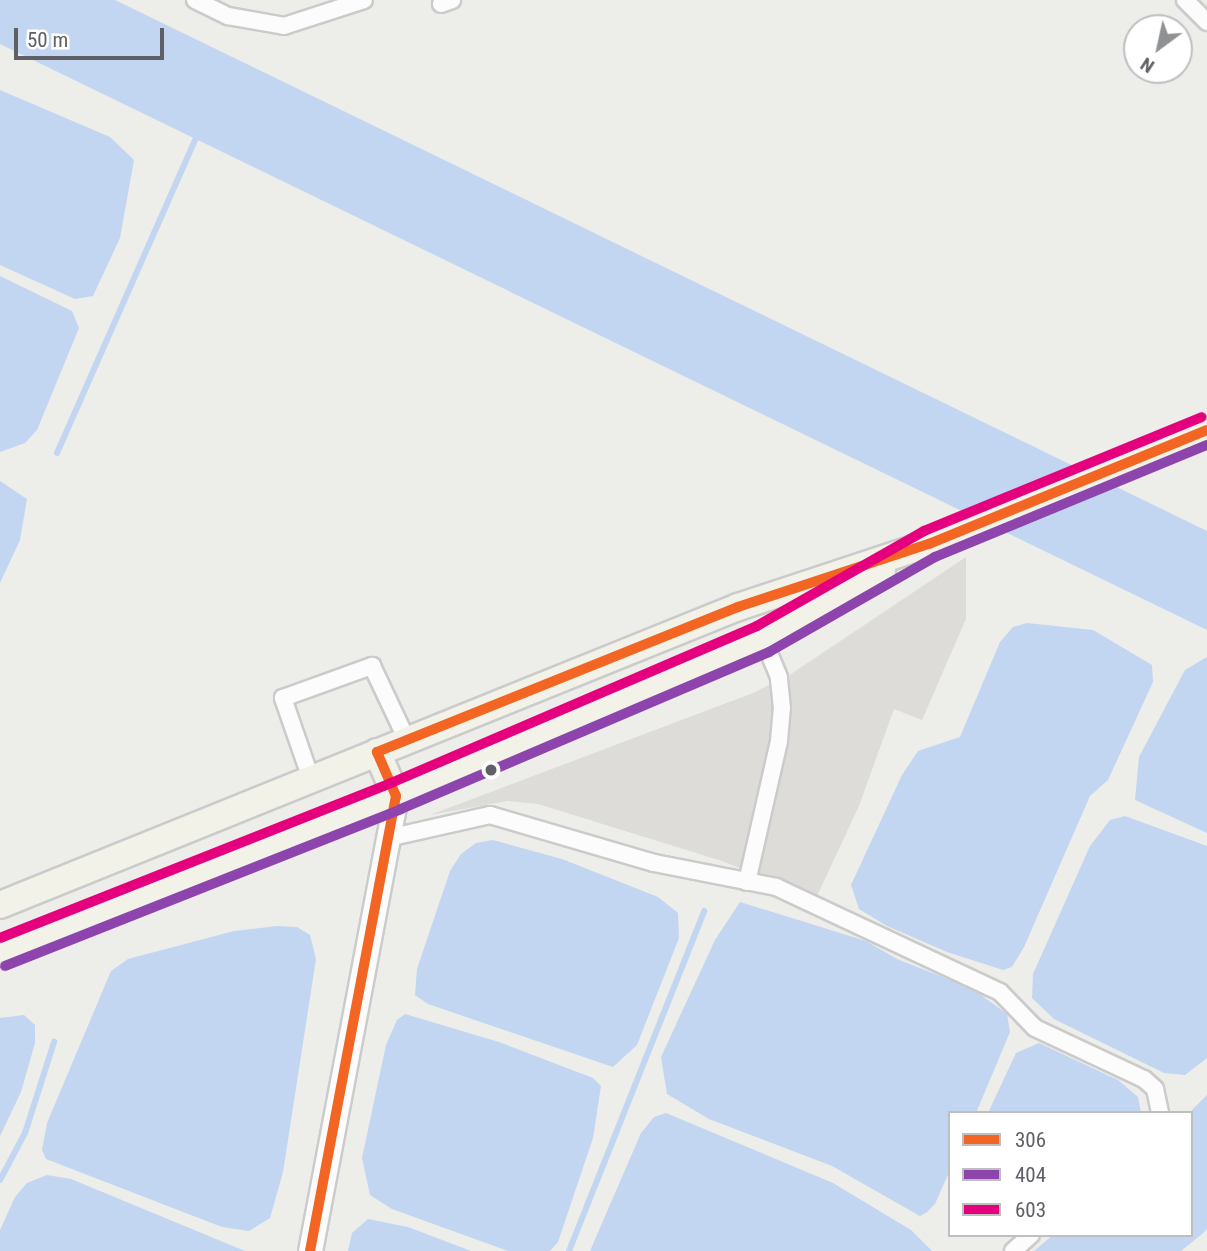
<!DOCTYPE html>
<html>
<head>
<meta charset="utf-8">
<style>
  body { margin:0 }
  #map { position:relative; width:1207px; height:1251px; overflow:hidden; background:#edede9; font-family:"Roboto Condensed",sans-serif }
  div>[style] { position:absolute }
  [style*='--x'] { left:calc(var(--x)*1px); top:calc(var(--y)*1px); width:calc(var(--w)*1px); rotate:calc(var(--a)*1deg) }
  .industrial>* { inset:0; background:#dddcd9 }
  .water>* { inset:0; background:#c2d6f2 }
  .stream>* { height:6px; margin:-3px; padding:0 3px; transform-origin:3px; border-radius:3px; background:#c2d6f2 }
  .roads { filter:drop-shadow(2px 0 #cacbca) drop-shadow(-2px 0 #cacbca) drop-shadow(0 2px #cacbca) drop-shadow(0 -2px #cacbca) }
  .street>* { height:16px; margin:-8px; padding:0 8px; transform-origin:8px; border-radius:8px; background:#fcfcfc }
  .secondary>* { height:23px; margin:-11.5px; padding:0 11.5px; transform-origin:11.5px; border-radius:11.5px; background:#fcfcfc }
  .primary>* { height:26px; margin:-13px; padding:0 13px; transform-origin:13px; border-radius:13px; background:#f2f2e9 }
  .bus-1>* { height:10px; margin:-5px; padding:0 5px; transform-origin:5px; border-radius:5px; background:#f26522 }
  .bus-2>* { height:10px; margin:-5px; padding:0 5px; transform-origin:5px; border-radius:5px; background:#8e44ad }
  .bus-3>* { height:10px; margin:-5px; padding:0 5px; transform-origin:5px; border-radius:5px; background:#e5007d }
  .dots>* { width:19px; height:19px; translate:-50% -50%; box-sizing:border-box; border:4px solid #fff; border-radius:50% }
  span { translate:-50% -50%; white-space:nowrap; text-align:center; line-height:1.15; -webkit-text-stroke:5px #fff; paint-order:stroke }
  .legend { position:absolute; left:948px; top:1111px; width:245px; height:126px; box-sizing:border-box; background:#fff; border:2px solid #bfbfc1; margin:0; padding:9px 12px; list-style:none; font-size:21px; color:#5e6065 }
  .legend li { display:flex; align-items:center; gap:14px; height:35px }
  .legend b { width:35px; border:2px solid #bfbfc1 }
  .north { position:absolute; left:1123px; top:14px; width:70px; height:70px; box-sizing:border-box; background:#fff; border:2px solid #bfbfc1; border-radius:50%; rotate:213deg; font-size:19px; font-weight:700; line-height:28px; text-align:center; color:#5e6065 }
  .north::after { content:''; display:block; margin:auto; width:24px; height:32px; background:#909193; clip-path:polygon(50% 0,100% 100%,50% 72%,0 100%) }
  .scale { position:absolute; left:14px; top:28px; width:150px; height:32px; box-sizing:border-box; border:4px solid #5e6065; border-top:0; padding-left:9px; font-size:21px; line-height:24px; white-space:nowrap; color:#5e6065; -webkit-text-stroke:5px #fff; paint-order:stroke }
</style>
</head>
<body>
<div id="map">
  <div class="industrial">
    <i style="clip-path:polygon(966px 557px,966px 619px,922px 720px,894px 709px,859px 806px,816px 898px,722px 861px,538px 804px,508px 801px,430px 815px,753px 693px,791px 674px)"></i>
  </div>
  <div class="water">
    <i style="clip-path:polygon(0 0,115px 0,1207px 531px,1207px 630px,0 44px)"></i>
    <i style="clip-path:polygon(0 90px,110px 137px,134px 160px,120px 238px,93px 296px,75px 299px,0 265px)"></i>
    <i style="clip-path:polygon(0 276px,72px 311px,79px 328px,37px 430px,25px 443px,0 452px)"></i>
    <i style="clip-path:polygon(0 481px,27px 499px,20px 540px,0 583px)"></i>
    <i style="clip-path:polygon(1027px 623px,1093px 630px,1152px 665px,1153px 682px,1108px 780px,1090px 796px,1024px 947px,1012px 967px,1003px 970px,947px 952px,887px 926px,859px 909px,851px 885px,902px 775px,918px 751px,960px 737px,1000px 642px,1013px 627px)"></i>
    <i style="clip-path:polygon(1207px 657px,1207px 833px,1135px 800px,1139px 757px,1185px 670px)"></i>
    <i style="clip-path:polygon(1125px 816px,1207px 846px,1207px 1058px,1185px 1075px,1164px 1073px,1054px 1019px,1032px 998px,1033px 974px,1090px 846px,1110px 820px)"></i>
    <i style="clip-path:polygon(493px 840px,562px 859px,658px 897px,678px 913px,679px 938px,637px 1045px,613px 1067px,428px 1004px,415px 995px,417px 969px,450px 871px,461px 854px,476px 843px)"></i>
    <i style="clip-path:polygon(740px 902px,866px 941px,897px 959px,973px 989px,1007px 1014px,1010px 1032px,976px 1113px,950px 1113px,950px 1170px,935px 1204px,927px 1212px,920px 1216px,832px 1166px,709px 1119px,667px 1094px,661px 1057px,715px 940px)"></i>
    <i style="clip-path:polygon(277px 926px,297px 927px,310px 935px,316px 959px,283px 1172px,270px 1218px,249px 1231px,222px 1227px,46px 1159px,42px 1150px,47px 1123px,111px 971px,128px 959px,234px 931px)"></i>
    <i style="clip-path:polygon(405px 1014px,499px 1042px,593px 1078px,601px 1086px,593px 1138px,558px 1242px,550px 1251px,508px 1251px,392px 1209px,370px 1195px,362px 1158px,386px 1045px,397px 1020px)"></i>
    <i style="clip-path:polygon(24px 1015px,35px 1025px,35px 1043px,21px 1092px,0 1136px,0 1018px)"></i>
    <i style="clip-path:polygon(1039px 1043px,1118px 1080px,1138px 1097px,1141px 1113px,988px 1113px,1016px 1053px)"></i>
    <i style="clip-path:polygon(1207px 1095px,1207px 1229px,1202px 1234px,1181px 1251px,1034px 1251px,1053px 1235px,1191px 1235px,1189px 1113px)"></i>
    <i style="clip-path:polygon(666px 1113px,833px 1183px,911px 1230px,932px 1251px,590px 1251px,641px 1133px,654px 1117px)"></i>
    <i style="clip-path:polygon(47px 1175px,71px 1179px,245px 1251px,0 1251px,0 1230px,15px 1197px,27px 1183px)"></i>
    <i style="clip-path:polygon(368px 1219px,408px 1227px,471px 1251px,348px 1251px,352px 1233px)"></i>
  </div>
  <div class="stream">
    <i style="--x:57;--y:453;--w:349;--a:-66.2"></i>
    <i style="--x:0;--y:1180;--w:53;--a:-62"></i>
    <i style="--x:25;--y:1133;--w:96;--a:-72.3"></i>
    <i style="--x:569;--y:1251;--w:366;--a:-68.3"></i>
  </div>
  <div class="roads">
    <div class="street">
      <i style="--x:195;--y:0;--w:37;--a:26"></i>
      <i style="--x:228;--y:16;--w:57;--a:10.1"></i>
      <i style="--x:284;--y:26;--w:84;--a:-18"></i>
      <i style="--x:1185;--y:0;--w:31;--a:45"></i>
      <i style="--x:441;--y:4;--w:12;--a:-20"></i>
      <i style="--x:311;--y:779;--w:86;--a:-109.1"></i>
      <i style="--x:283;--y:698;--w:95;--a:-19.8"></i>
      <i style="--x:372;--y:666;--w:82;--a:64.7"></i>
      <i style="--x:388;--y:838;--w:105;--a:-12.7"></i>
      <i style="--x:490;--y:815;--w:171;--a:16.3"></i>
      <i style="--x:654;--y:863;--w:124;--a:11.1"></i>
      <i style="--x:776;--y:887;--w:247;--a:25.1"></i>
      <i style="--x:1000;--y:992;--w:50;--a:45.8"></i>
      <i style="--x:1035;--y:1028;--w:120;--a:25.1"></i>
      <i style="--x:1144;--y:1079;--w:15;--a:42"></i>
      <i style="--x:1155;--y:1089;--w:25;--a:78"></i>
      <i style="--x:747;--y:882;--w:145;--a:-77.2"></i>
      <i style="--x:779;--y:741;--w:33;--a:-85"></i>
      <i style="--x:782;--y:708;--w:31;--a:-96"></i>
      <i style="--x:779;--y:677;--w:41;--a:-112.8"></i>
      <i style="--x:1013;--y:1251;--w:24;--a:-42"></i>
    </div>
    <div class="secondary">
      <i style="--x:310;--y:1251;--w:463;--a:-79.3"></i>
    </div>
    <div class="primary">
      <i style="--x:377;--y:752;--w:48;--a:66.6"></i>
      <i style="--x:0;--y:905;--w:796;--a:-21.99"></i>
      <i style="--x:738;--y:607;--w:201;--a:-18.3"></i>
      <i style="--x:929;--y:544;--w:300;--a:-22.3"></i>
      <i style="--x:0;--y:953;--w:426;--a:-21.6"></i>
      <i style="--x:396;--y:796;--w:399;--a:-23.2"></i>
      <i style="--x:763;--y:639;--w:137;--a:-29.7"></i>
    </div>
  </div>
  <div class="bus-1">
    <i style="--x:396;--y:796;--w:48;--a:-113.4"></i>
    <i style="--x:377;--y:752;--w:389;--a:-21.9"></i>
    <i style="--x:738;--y:607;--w:201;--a:-18.3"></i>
    <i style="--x:929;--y:544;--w:300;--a:-22.3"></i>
    <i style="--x:310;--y:1251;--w:463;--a:-79.3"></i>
  </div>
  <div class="bus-2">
    <i style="--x:5;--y:966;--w:426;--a:-21.6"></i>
    <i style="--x:401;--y:809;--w:400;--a:-23.1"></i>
    <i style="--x:769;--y:652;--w:191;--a:-29.8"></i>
    <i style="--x:935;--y:557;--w:294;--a:-22.4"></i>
  </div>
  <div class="bus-3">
    <i style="--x:0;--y:938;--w:421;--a:-21.6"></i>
    <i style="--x:391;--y:783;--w:398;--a:-23.2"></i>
    <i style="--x:757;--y:626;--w:192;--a:-29.6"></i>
    <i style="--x:924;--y:531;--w:300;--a:-22.3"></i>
  </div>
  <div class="dots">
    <i style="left:491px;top:770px;background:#5e6065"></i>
  </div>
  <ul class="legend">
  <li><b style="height:9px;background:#f26522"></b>306</li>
  <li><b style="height:9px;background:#8e44ad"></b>404</li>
  <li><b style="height:9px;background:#e5007d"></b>603</li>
  </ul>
  <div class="north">N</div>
  <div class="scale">50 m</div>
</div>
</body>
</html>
